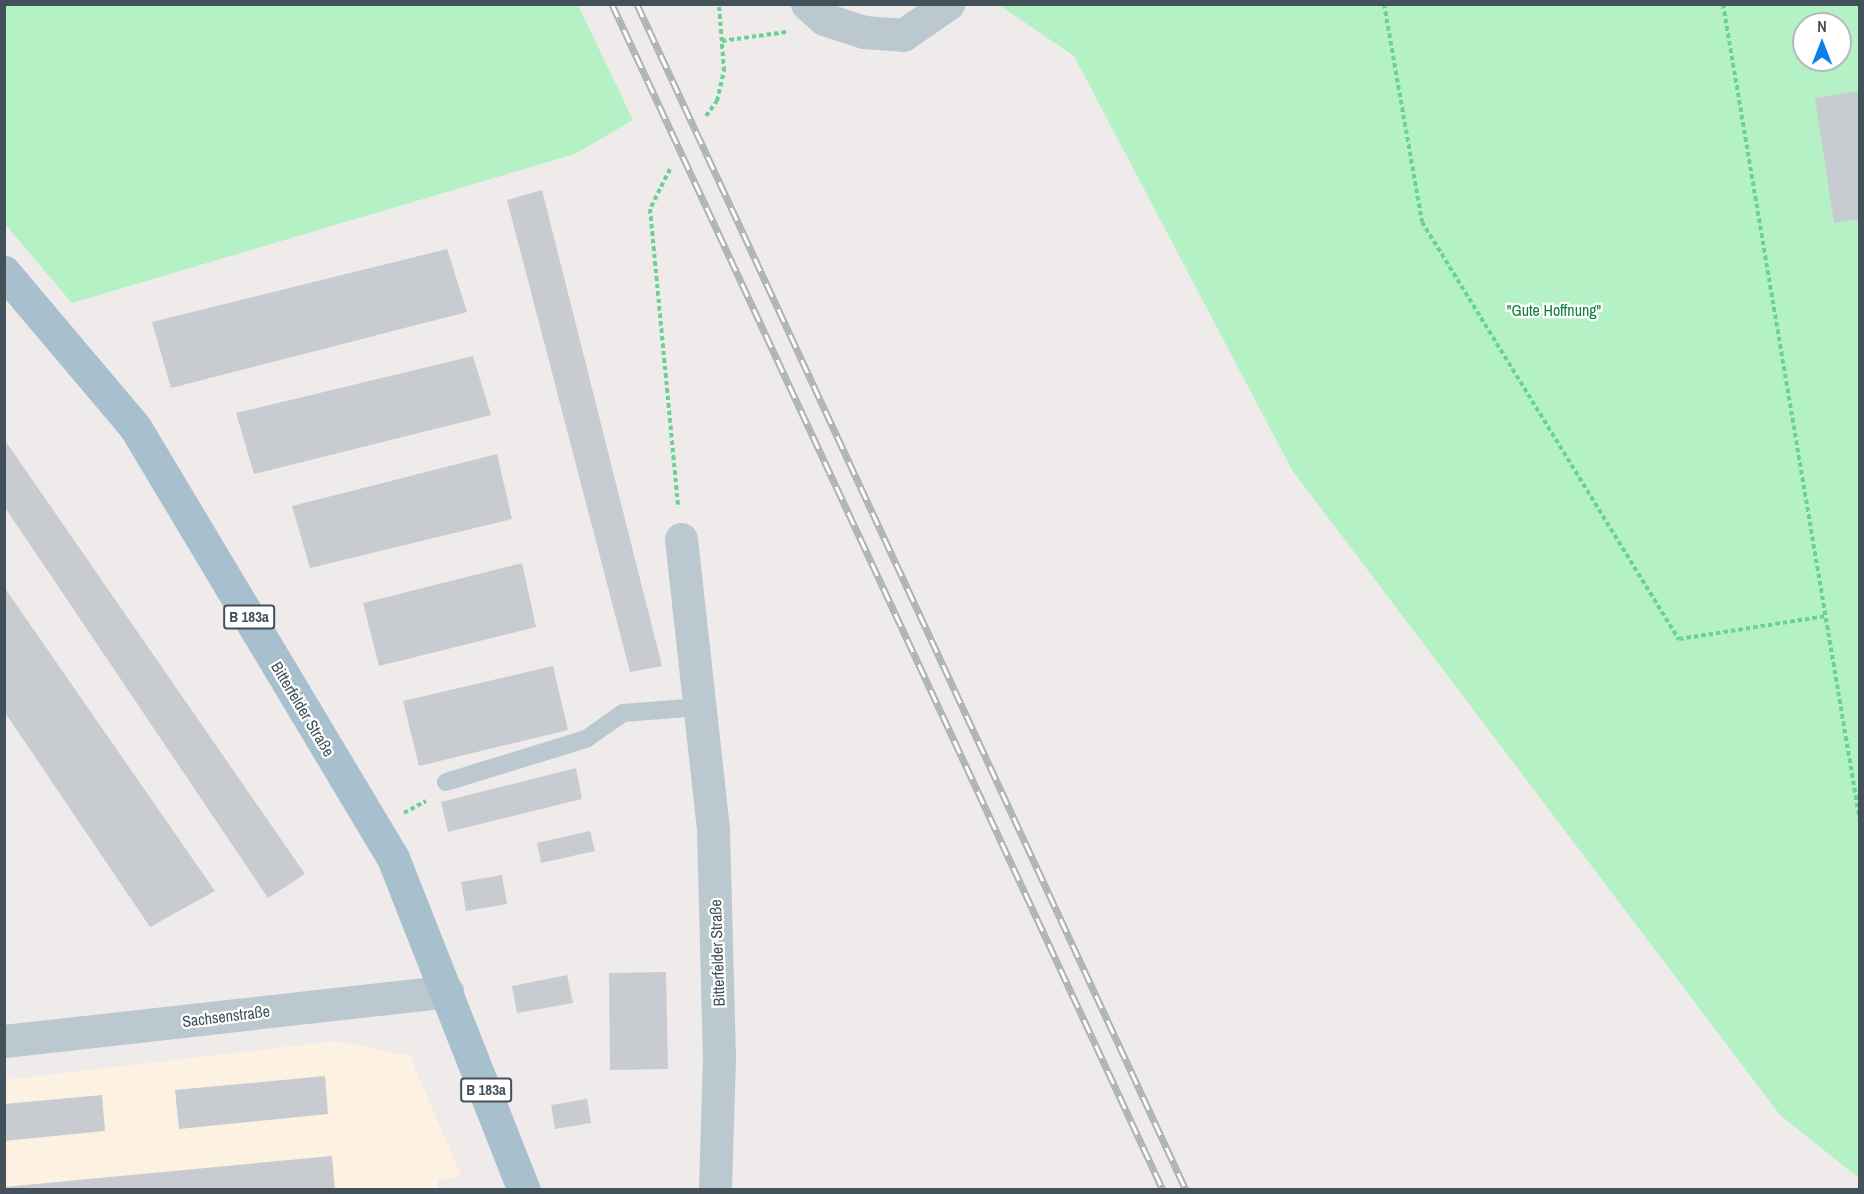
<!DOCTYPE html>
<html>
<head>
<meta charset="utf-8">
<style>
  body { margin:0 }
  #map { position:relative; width:1864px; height:1194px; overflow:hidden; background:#efebeb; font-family:"Archivo Narrow",sans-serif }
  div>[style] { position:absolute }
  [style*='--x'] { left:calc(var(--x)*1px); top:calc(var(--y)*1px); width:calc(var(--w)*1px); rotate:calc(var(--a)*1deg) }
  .commercial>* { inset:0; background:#fdf2e1 }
  .green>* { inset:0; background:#b4f2c6 }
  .building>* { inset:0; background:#c8ccd1 }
  .path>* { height:4px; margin-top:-2px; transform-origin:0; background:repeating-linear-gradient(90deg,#6ad295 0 4.5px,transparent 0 7.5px) }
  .lane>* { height:18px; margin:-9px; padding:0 9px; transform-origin:9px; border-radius:9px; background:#bbc8d0 }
  .street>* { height:33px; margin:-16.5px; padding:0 16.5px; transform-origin:16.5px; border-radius:16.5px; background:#bbc8d0 }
  .primary>* { height:33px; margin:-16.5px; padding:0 16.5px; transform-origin:16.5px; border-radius:16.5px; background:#a8bfce }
  .rail>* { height:7px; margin-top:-3.5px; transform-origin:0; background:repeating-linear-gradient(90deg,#fff 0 14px,#adb2b7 0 28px); box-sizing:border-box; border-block:2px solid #adb2b7 }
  span { translate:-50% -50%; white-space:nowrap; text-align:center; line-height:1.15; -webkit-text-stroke:4.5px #fff; paint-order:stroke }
  .shield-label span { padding:2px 4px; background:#fff; border:2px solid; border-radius:4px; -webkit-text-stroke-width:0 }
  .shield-label { font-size:15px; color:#43515a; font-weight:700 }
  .park-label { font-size:16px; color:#0f803d }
  .street-label { font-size:16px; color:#43515a }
  .frame { position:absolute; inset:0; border:6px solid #43515a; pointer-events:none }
  .north { position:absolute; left:1792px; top:12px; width:60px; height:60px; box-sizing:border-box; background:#fff; border:2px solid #b4b9bd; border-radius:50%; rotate:0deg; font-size:16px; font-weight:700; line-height:24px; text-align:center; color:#43515a }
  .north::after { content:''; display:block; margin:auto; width:21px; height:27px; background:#0a81e9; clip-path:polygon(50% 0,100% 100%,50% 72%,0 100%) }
</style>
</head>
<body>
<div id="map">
  <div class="commercial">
    <i style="clip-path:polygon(336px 1041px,410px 1056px,461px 1176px,438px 1180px,438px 1190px,5px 1189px,4px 1080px)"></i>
  </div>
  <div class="green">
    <i style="clip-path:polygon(4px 5px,578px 5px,633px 120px,575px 154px,72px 303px,5px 224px)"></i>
    <i style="clip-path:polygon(evenodd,999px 5px,1859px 5px,1859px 1178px,1780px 1115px,1292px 470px,1074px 56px,999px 5px,1804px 24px,1840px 24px,1840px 60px,1804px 60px,1804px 24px)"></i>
  </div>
  <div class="building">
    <i style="clip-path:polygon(1860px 91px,1860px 219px,1834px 223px,1815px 98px)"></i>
    <i style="clip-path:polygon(542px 190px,662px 666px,630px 672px,507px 200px)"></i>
    <i style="clip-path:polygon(447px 249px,467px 312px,171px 388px,152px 322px)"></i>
    <i style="clip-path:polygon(473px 356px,491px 415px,254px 474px,236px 413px)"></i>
    <i style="clip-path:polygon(4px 439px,305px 874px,268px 898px,4px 506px)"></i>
    <i style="clip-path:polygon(497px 454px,512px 519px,310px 568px,292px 506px)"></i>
    <i style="clip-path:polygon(522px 563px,536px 627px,379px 666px,363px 603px)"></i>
    <i style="clip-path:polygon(4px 587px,215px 891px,150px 927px,4px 711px)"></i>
    <i style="clip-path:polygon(553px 666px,568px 730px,419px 766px,403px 701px)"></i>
    <i style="clip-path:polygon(576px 768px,582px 799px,448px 832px,441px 802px)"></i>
    <i style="clip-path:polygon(590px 831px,595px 851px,541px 863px,537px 843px)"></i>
    <i style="clip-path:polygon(502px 875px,507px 904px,466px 911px,461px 882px)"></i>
    <i style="clip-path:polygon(666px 972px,668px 1069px,610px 1070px,609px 973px)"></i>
    <i style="clip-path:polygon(567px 975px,573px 1003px,517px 1013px,512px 986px)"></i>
    <i style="clip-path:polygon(325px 1076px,328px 1114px,179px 1129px,175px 1090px)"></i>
    <i style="clip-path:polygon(102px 1095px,105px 1131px,4px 1141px,4px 1104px)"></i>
    <i style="clip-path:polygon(587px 1099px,591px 1123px,555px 1129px,551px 1105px)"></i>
    <i style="clip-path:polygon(332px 1156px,335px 1190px,4px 1190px,4px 1187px)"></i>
  </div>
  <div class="path">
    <i style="--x:1384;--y:4;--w:221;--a:80.1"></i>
    <i style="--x:1422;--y:222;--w:490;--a:58.4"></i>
    <i style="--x:1679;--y:639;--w:149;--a:-8.9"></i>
    <i style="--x:1723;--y:4;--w:829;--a:80.49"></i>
    <i style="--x:722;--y:41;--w:65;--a:-8"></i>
    <i style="--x:706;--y:116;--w:19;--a:-54"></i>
    <i style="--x:717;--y:101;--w:31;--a:-77"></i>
    <i style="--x:724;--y:71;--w:67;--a:-94.3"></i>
    <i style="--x:670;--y:169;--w:45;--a:116.6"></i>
    <i style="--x:650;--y:209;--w:297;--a:84.6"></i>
    <i style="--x:404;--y:813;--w:25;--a:-29"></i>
  </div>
  <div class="lane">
    <i style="--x:446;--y:782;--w:146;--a:-17.1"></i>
    <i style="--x:586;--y:739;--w:45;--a:-35.1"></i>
    <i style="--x:623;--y:713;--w:77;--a:-4.5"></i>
  </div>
  <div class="street">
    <i style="--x:807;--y:4;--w:23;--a:41"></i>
    <i style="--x:824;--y:19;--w:42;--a:18"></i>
    <i style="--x:864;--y:32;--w:39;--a:4"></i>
    <i style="--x:903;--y:35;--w:55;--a:-34.6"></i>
    <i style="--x:681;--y:539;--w:293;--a:83.7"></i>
    <i style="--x:713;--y:830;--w:225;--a:88.5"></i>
    <i style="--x:719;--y:1055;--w:135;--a:91.7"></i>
    <i style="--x:4;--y:1041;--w:446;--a:-6.4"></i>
  </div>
  <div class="primary">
    <i style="--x:4;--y:272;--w:203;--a:49.8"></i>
    <i style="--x:135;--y:427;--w:502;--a:59.09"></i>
    <i style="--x:393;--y:858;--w:357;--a:68.5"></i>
  </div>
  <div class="rail">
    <i style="--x:612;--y:4;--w:1308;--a:65.08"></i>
    <i style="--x:637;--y:4;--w:1307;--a:65.16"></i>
  </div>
  <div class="shield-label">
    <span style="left:249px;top:617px">B 183a</span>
    <span style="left:486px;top:1090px">B 183a</span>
  </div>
  <div class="park-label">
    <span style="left:1554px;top:310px">"Gute Hoffnung"</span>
  </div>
  <div class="street-label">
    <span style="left:303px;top:709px;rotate:59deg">Bitterfelder Straße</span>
    <span style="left:717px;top:953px;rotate:-92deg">Bitterfelder Straße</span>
    <span style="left:226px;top:1016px;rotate:-7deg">Sachsenstraße</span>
  </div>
  <div class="frame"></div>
  <div class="north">N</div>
</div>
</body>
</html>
